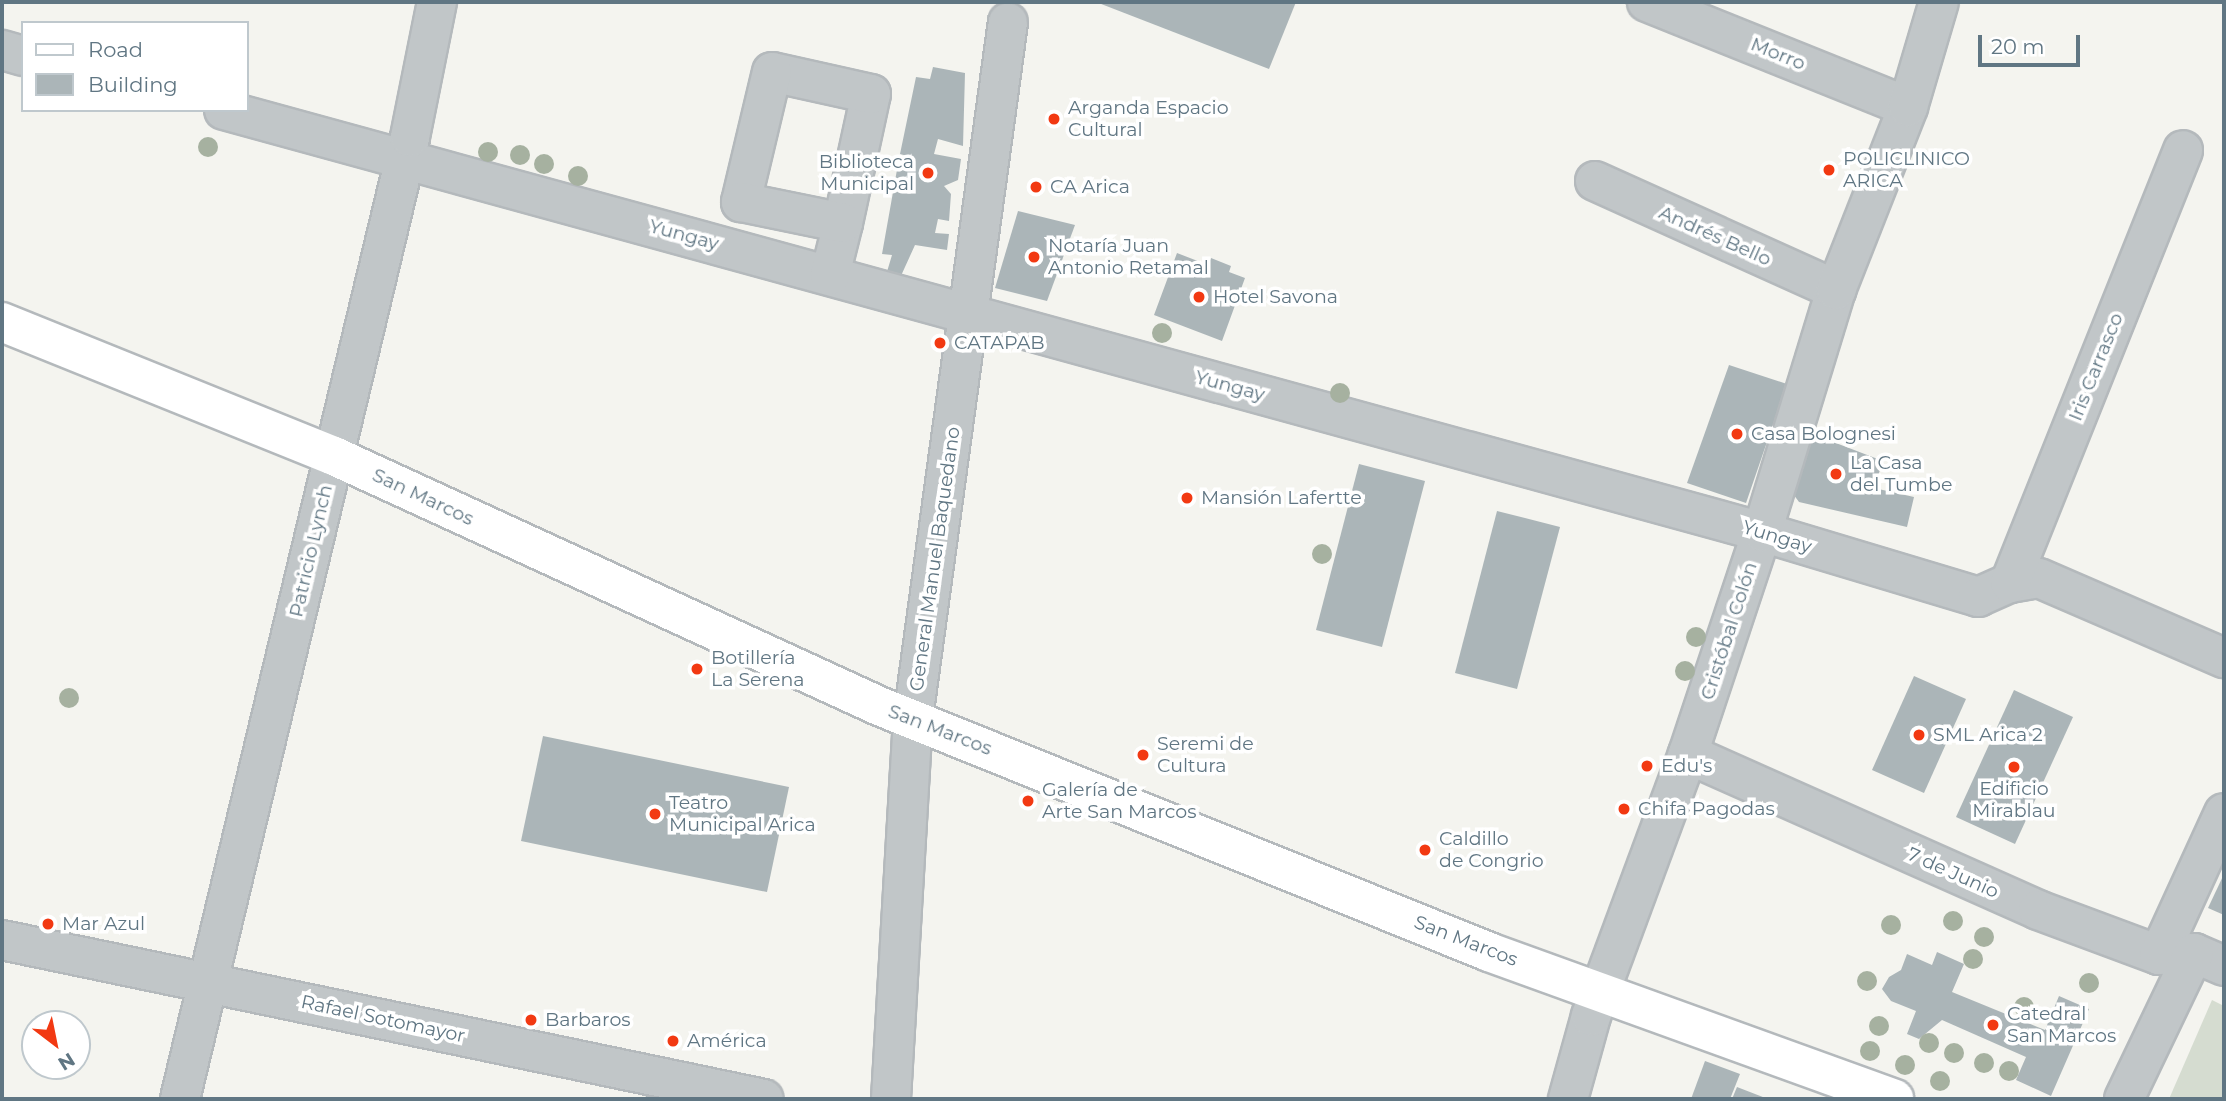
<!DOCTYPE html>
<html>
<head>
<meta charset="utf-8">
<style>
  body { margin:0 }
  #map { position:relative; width:2226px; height:1101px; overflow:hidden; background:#f4f4ef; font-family:Montserrat,sans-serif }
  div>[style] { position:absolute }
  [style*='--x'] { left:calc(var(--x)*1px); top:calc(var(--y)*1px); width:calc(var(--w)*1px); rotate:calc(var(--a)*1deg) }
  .green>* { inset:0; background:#d5dcd0 }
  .building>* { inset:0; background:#abb5b8 }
  .roads { filter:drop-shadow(2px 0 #b4b9bc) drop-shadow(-2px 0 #b4b9bc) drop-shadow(0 2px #b4b9bc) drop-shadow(0 -2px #b4b9bc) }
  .minor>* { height:38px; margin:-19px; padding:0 19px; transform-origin:19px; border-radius:19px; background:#c1c6c8 }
  .major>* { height:38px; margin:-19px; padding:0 19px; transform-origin:19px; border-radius:19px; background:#fff }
  .trees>* { width:20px; height:20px; margin:-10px; border-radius:50%; background:#a6b1a0 }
  .dots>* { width:19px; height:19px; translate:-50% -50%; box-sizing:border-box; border:4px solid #fff; border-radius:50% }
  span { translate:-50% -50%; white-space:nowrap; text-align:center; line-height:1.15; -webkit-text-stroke:7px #fff; paint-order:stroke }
  .street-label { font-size:19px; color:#607683 }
  .poi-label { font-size:19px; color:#607683 }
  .left { translate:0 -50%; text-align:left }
  .right { translate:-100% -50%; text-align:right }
  .frame { position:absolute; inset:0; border:4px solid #607683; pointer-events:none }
  .legend { position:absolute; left:21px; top:21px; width:228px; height:91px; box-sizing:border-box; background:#fff; border:2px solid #bfc8cd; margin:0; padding:9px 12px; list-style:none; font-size:21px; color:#607683 }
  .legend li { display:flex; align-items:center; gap:14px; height:35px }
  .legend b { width:35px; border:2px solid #bfc8cd }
  .north { position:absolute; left:21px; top:1010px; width:70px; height:70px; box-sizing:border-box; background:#fff; border:2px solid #bfc8cd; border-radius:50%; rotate:148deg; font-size:19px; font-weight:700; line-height:28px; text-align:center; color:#607683 }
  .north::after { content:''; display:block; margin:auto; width:24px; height:32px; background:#f23912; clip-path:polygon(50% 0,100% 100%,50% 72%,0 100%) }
  .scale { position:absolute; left:1978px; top:35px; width:102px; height:32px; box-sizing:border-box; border:4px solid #607683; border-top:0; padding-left:9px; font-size:21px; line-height:24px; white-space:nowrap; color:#607683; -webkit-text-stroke:5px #fff; paint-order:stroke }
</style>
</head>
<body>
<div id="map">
  <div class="green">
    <i style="clip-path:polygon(2212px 1000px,2224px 1006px,2224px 1099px,2169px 1099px)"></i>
  </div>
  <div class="building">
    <i style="clip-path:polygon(1096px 2px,1296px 2px,1269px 69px)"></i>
    <i style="clip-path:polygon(933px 67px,965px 73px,963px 146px,938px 139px,934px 154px,961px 159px,958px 180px,944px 186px,951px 194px,949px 221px,938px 219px,935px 233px,949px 234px,947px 250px,915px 245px,900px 278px,886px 275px,892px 255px,882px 254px,898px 164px,906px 166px,907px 156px,900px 154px,916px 77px,930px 79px)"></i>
    <i style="clip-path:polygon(1018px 211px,1075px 225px,1047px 301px,995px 288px)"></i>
    <i style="clip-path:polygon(1177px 253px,1208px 265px,1211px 258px,1231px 266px,1229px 272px,1245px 278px,1222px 341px,1154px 315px)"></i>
    <i style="clip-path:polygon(1729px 365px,1787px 384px,1746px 503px,1687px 483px)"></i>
    <i style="clip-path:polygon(1807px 432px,1883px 461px,1874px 488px,1914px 497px,1907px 527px,1799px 502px,1788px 487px)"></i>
    <i style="clip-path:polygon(1359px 464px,1425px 481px,1382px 647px,1316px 630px)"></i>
    <i style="clip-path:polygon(1497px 511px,1560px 527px,1517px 689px,1455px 673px)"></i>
    <i style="clip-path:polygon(1914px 676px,1966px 699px,1924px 793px,1872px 770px)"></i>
    <i style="clip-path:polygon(2014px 690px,2073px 717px,2015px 844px,1956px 817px)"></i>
    <i style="clip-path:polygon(543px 736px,789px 787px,767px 892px,521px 841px)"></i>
    <i style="clip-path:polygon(2224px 874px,2224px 915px,2208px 908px)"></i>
    <i style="clip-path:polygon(1937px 952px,1964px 964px,1952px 992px,2045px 1030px,2059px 996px,2089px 1009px,2051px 1096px,2016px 1080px,2026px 1057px,1942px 1020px,1919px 1039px,1907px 1034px,1916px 1011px,1891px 1001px,1882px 989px,1889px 977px,1901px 970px,1907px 954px,1932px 965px)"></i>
    <i style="clip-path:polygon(1705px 1061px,1740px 1074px,1730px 1099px,1691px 1099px)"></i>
    <i style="clip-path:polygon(1737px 1087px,1768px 1099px,1732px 1099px)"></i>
    <i style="clip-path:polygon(647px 1092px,681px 1099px,645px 1099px)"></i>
  </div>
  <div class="roads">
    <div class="minor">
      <i style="--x:1647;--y:2;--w:281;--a:21.9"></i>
      <i style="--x:2;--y:50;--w:22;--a:16"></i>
      <i style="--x:224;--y:110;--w:1595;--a:15.34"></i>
      <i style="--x:1762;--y:532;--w:226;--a:16.7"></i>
      <i style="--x:1978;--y:597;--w:35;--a:-24"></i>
      <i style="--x:2010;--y:583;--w:29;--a:-10"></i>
      <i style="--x:2039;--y:578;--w:202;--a:23.4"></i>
      <i style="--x:1595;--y:181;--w:265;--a:24.3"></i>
      <i style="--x:830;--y:275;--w:54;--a:-76"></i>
      <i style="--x:843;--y:223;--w:132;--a:-77.8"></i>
      <i style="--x:871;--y:94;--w:101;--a:-167.5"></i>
      <i style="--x:772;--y:72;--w:134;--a:103.4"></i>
      <i style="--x:741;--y:202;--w:104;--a:11.6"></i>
      <i style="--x:2010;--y:583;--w:466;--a:-68.2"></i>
      <i style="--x:1688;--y:754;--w:383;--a:24"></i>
      <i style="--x:2038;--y:910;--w:129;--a:20.4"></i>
      <i style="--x:2159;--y:955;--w:35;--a:-3"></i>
      <i style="--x:2194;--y:953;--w:33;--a:23"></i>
      <i style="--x:2;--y:940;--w:778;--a:11.79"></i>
      <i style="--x:2159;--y:955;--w:156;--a:-65.4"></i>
      <i style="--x:180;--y:1099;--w:989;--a:-76.55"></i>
      <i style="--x:410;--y:137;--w:138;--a:-78.7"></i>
      <i style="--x:891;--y:1099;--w:382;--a:-86.7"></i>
      <i style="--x:913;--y:718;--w:702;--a:-82.23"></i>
      <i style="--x:1568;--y:1099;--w:86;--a:-74.5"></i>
      <i style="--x:1591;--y:1016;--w:279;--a:-69.7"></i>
      <i style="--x:1688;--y:754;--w:234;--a:-71.6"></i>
      <i style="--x:1762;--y:532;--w:253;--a:-73"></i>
      <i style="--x:1836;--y:290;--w:197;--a:-68.5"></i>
      <i style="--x:1908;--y:107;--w:109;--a:-73.6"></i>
      <i style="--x:2124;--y:1099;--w:162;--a:-64.4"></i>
    </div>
    <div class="major">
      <i style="--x:2;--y:322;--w:358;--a:22"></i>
      <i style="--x:334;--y:456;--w:600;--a:24.64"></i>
      <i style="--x:879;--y:706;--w:658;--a:21.96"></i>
      <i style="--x:1489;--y:952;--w:431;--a:19.9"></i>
    </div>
  </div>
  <div class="trees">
    <i style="left:208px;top:147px"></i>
    <i style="left:488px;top:152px"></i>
    <i style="left:520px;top:155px"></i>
    <i style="left:544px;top:164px"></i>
    <i style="left:578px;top:176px"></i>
    <i style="left:1162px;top:333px"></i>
    <i style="left:1340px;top:393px"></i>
    <i style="left:1322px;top:554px"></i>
    <i style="left:1696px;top:637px"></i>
    <i style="left:1685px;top:671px"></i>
    <i style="left:69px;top:698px"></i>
    <i style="left:1953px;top:921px"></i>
    <i style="left:1891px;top:925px"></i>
    <i style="left:1984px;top:937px"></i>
    <i style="left:1973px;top:959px"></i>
    <i style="left:1867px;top:981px"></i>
    <i style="left:2089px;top:983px"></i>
    <i style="left:2024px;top:1007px"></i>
    <i style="left:1879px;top:1026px"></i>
    <i style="left:1929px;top:1043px"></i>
    <i style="left:1870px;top:1051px"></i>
    <i style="left:1954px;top:1053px"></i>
    <i style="left:1984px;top:1063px"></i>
    <i style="left:1905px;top:1065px"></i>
    <i style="left:2009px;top:1071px"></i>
    <i style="left:1940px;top:1081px"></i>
  </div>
  <div class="dots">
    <i style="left:1054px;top:119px;background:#f23912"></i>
    <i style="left:1829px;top:170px;background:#f23912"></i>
    <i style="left:928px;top:173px;background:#f23912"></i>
    <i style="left:1036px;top:187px;background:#f23912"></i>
    <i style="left:1034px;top:257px;background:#f23912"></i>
    <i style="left:1199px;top:297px;background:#f23912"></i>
    <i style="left:940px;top:343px;background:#f23912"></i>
    <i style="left:1737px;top:434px;background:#f23912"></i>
    <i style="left:1836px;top:474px;background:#f23912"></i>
    <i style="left:1187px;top:498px;background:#f23912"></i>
    <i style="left:697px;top:669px;background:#f23912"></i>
    <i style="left:1919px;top:735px;background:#f23912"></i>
    <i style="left:1143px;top:755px;background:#f23912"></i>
    <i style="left:1647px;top:766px;background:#f23912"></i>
    <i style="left:2014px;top:767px;background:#f23912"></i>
    <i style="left:1028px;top:801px;background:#f23912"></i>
    <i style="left:1624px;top:809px;background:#f23912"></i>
    <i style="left:655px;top:814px;background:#f23912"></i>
    <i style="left:1425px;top:850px;background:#f23912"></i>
    <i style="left:48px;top:924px;background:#f23912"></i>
    <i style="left:531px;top:1020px;background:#f23912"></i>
    <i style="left:1993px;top:1025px;background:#f23912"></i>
    <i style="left:673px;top:1041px;background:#f23912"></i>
  </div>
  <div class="street-label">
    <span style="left:1778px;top:54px;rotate:22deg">Morro</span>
    <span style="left:684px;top:235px;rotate:15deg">Yungay</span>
    <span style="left:1715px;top:236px;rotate:24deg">Andrés Bello</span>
    <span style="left:2096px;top:367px;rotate:-68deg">Iris Carrasco</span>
    <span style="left:1230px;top:386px;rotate:15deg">Yungay</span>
    <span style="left:423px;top:497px;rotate:25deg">San Marcos</span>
    <span style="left:1777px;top:537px;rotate:17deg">Yungay</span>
    <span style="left:311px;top:551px;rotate:-77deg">Patricio Lynch</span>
    <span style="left:935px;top:559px;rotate:-82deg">General Manuel Baquedano</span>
    <span style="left:1729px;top:631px;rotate:-72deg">Cristóbal Colón</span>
    <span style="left:940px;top:730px;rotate:21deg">San Marcos</span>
    <span style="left:1953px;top:873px;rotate:24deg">7 de Junio</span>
    <span style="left:1466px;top:941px;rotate:21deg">San Marcos</span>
    <span style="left:383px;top:1019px;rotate:12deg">Rafael Sotomayor</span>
  </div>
  <div class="poi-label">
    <span class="left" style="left:1068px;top:119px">Arganda Espacio<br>Cultural</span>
    <span class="left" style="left:1843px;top:170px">POLICLINICO<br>ARICA</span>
    <span class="right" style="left:914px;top:173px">Biblioteca<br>Municipal</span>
    <span class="left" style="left:1050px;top:187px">CA Arica</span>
    <span class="left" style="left:1048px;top:257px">Notaría Juan<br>Antonio Retamal</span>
    <span class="left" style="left:1213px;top:297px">Hotel Savona</span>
    <span class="left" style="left:954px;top:343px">CATAPAB</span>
    <span class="left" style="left:1751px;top:434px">Casa Bolognesi</span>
    <span class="left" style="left:1850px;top:474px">La Casa<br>del Tumbe</span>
    <span class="left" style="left:1201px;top:498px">Mansión Lafertte</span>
    <span class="left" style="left:711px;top:669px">Botillería<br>La Serena</span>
    <span class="left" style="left:1933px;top:735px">SML Arica 2</span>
    <span class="left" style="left:1157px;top:755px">Seremi de<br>Cultura</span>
    <span class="left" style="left:1661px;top:766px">Edu's</span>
    <span style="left:2014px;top:800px">Edificio<br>Mirablau</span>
    <span class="left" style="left:1042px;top:801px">Galería de<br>Arte San Marcos</span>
    <span class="left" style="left:669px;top:814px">Teatro<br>Municipal Arica</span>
    <span class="left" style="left:1638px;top:809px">Chifa Pagodas</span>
    <span class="left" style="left:1439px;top:850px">Caldillo<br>de Congrio</span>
    <span class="left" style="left:62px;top:924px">Mar Azul</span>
    <span class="left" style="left:2007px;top:1025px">Catedral<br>San Marcos</span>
    <span class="left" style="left:545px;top:1020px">Barbaros</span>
    <span class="left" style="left:687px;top:1041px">América</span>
  </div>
  <div class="frame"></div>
  <ul class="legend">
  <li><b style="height:9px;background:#fff"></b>Road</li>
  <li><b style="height:19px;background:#abb5b8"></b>Building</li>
  </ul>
  <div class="north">N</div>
  <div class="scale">20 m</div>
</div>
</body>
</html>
